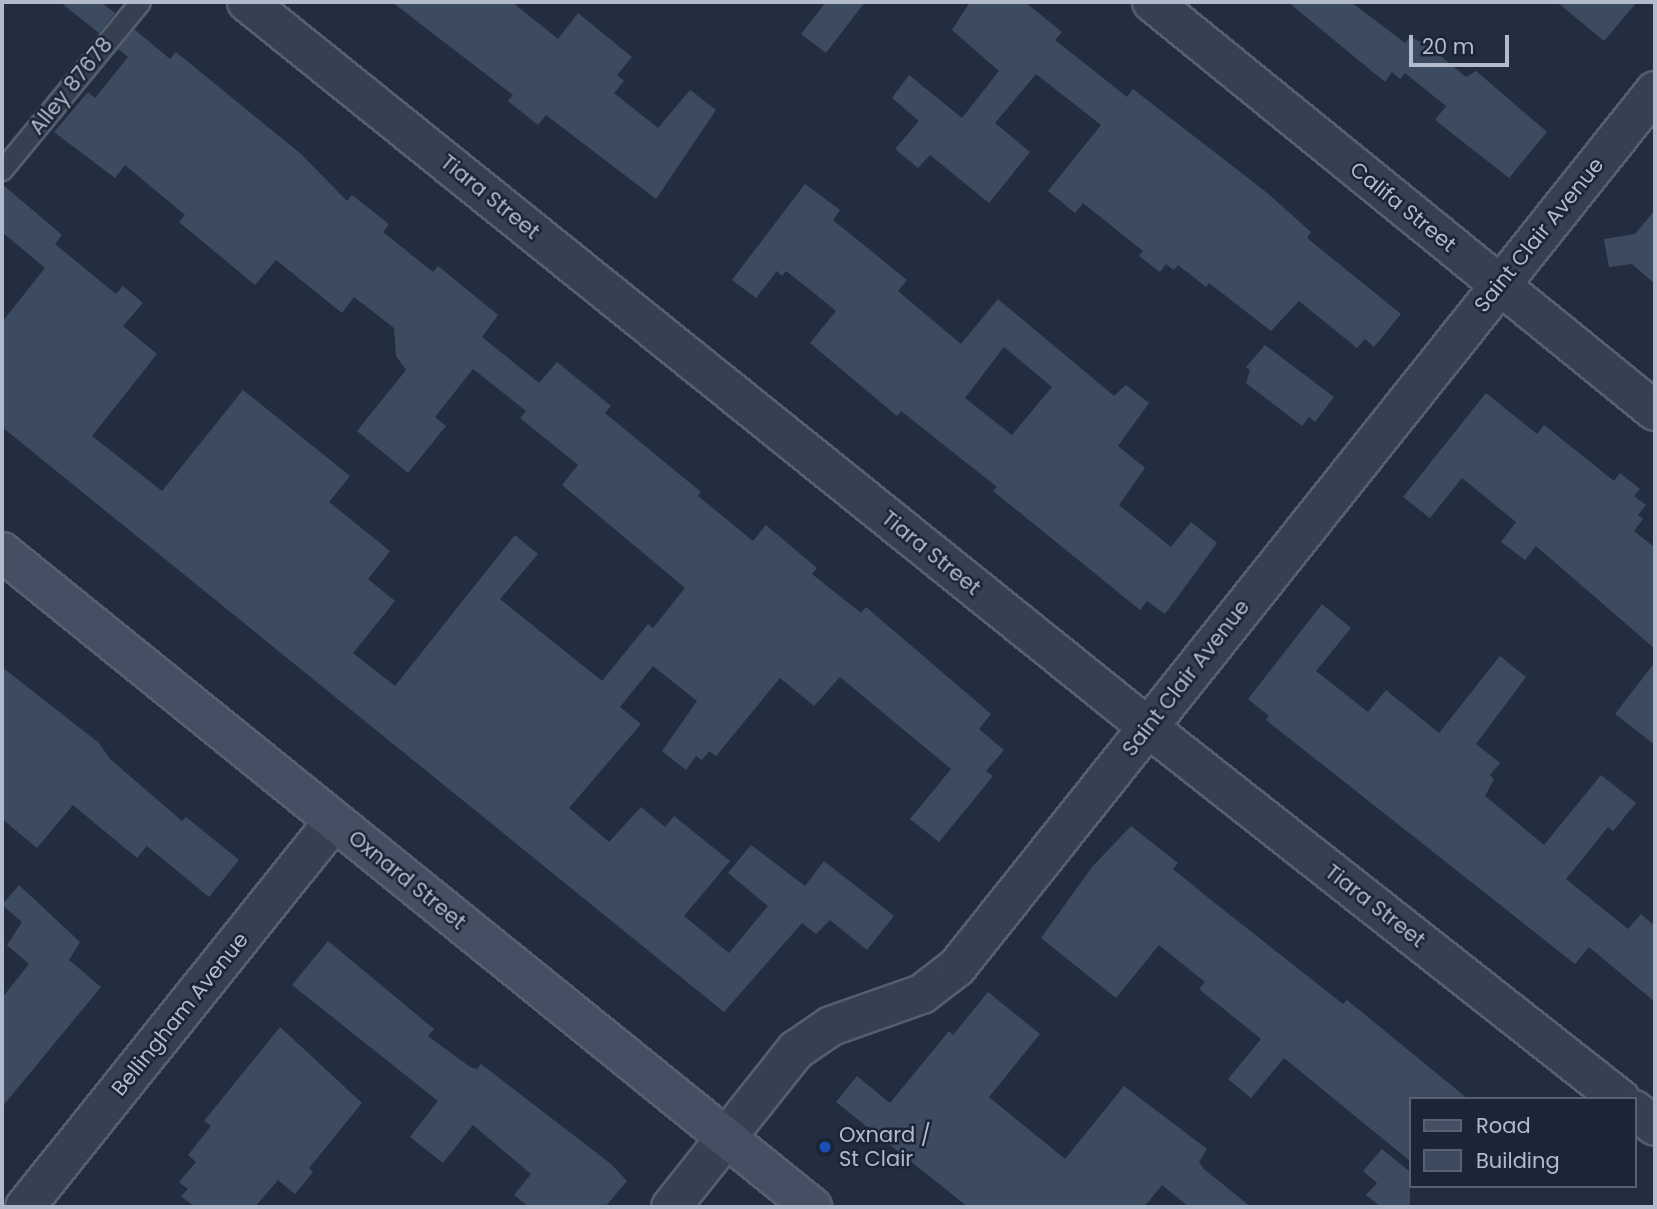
<!DOCTYPE html>
<html>
<head>
<meta charset="utf-8">
<style>
  body { margin:0 }
  #map { position:relative; width:1657px; height:1209px; overflow:hidden; background:#222e40; font-family:Poppins,sans-serif }
  div>[style] { position:absolute }
  [style*='--x'] { left:calc(var(--x)*1px); top:calc(var(--y)*1px); width:calc(var(--w)*1px); rotate:calc(var(--a)*1deg) }
  .building>* { inset:0; background:#3d4b60 }
  .roads { filter:drop-shadow(2px 0 #545e6e) drop-shadow(-2px 0 #545e6e) drop-shadow(0 2px #545e6e) drop-shadow(0 -2px #545e6e) }
  .lane>* { height:19px; margin:-9.5px; padding:0 9.5px; transform-origin:9.5px; border-radius:9.5px; background:#364050 }
  .street>* { height:38px; margin:-19px; padding:0 19px; transform-origin:19px; border-radius:19px; background:#364050 }
  .secondary>* { height:38px; margin:-19px; padding:0 19px; transform-origin:19px; border-radius:19px; background:#444f63 }
  .dots>* { width:19px; height:19px; translate:-50% -50%; box-sizing:border-box; border:4px solid #1b2535; border-radius:50% }
  span { translate:-50% -50%; white-space:nowrap; text-align:center; line-height:1.15; -webkit-text-stroke:5px #1b2535; paint-order:stroke }
  .street-label { font-size:21px; color:#b2bbcb }
  .poi-label { font-size:21px; color:#b2bbcb }
  .left { translate:0 -50%; text-align:left }
  .frame { position:absolute; inset:0; border:4px solid #b2bbcb; pointer-events:none }
  .legend { position:absolute; left:1409px; top:1097px; width:228px; height:91px; box-sizing:border-box; background:#1b2535; border:2px solid #576171; margin:0; padding:9px 12px; list-style:none; font-size:21px; color:#b2bbcb }
  .legend li { display:flex; align-items:center; gap:14px; height:35px }
  .legend b { width:35px; border:2px solid #576171 }
  .scale { position:absolute; left:1409px; top:35px; width:100px; height:32px; box-sizing:border-box; border:4px solid #b2bbcb; border-top:0; padding-left:9px; font-size:21px; line-height:24px; white-space:nowrap; color:#b2bbcb; -webkit-text-stroke:5px #1b2535; paint-order:stroke }
</style>
</head>
<body>
<div id="map">
  <div class="building">
    <i style="clip-path:polygon(60px 2px,101px 2px,115px 13px,99px 33px)"></i>
    <i style="clip-path:polygon(392px 2px,512px 2px,558px 39px,578px 13px,632px 57px,617px 75px,624px 81px,614px 93px,658px 128px,690px 90px,716px 110px,656px 199px,546px 115px,538px 125px,508px 101px,513px 95px)"></i>
    <i style="clip-path:polygon(826px 2px,865px 2px,826px 53px,801px 34px)"></i>
    <i style="clip-path:polygon(970px 2px,1025px 2px,1062px 32px,1055px 40px,1127px 97px,1133px 89px,1266px 192px,1311px 232px,1307px 238px,1401px 314px,1374px 347px,1365px 339px,1357px 348px,1299px 301px,1271px 331px,1209px 283px,1206px 287px,1178px 265px,1174px 270px,1166px 264px,1160px 272px,1139px 256px,1143px 251px,1083px 203px,1075px 213px,1048px 191px,1101px 125px,1036px 74px,995px 123px,1030px 152px,989px 203px,930px 155px,918px 168px,895px 149px,919px 121px,892px 98px,909px 75px,962px 118px,999px 71px,952px 30px)"></i>
    <i style="clip-path:polygon(1288px 2px,1351px 2px,1405px 43px,1410px 37px,1426px 44px,1466px 77px,1476px 71px,1547px 132px,1509px 178px,1435px 120px,1446px 106px,1405px 73px,1400px 79px,1392px 72px,1385px 82px)"></i>
    <i style="clip-path:polygon(1557px 2px,1637px 2px,1604px 41px)"></i>
    <i style="clip-path:polygon(134px 29px,170px 59px,176px 52px,301px 154px,347px 201px,352px 195px,389px 224px,383px 232px,433px 272px,438px 266px,498px 315px,482px 337px,539px 383px,557px 362px,611px 406px,605px 413px,701px 492px,698px 496px,753px 541px,766px 525px,817px 568px,812px 574px,861px 613px,866px 607px,991px 714px,979px 729px,1004px 750px,986px 771px,993px 776px,939px 842px,910px 819px,951px 769px,840px 677px,814px 706px,780px 678px,716px 756px,709px 751px,702px 760px,696px 756px,686px 770px,662px 751px,697px 701px,653px 666px,620px 707px,641px 724px,569px 808px,609px 842px,641px 807px,665px 827px,674px 816px,730px 861px,684px 916px,729px 953px,768px 906px,728px 873px,751px 845px,805px 886px,824px 861px,894px 916px,867px 950px,830px 920px,816px 934px,802px 923px,724px 1012px,2px 427px,2px 322px,45px 268px,2px 232px,2px 184px,62px 235px,55px 244px,116px 294px,123px 286px,143px 303px,123px 326px,157px 354px,92px 436px,162px 491px,243px 390px,350px 476px,329px 502px,390px 551px,368px 579px,395px 601px,353px 653px,395px 686px,515px 535px,538px 554px,500px 599px,602px 681px,648px 624px,653px 628px,685px 588px,562px 485px,578px 465px,520px 418px,526px 411px,473px 369px,435px 417px,446px 426px,408px 473px,357px 431px,406px 370px,396px 356px,394px 328px,354px 297px,342px 313px,276px 260px,255px 285px,179px 222px,185px 215px,125px 165px,115px 178px,54px 132px,88px 92px,95px 98px,128px 57px,118px 49px)"></i>
    <i style="clip-path:polygon(evenodd,805px 184px,840px 210px,833px 220px,907px 280px,898px 291px,961px 344px,998px 299px,1114px 396px,1126px 385px,1149px 403px,1118px 446px,1145px 468px,1119px 505px,1171px 547px,1191px 522px,1217px 543px,1165px 614px,1147px 601px,1140px 610px,993px 491px,997px 487px,901px 411px,897px 416px,810px 343px,836px 311px,814px 293px,786px 271px,782px 276px,777px 271px,756px 298px,732px 280px,805px 184px,1004px 347px,1052px 387px,1012px 435px,965px 398px,1004px 347px)"></i>
    <i style="clip-path:polygon(1655px 210px,1655px 284px,1632px 264px,1609px 267px,1604px 239px,1635px 234px)"></i>
    <i style="clip-path:polygon(1265px 345px,1334px 397px,1315px 422px,1309px 417px,1302px 426px,1246px 383px,1250px 370px,1246px 367px)"></i>
    <i style="clip-path:polygon(1486px 393px,1537px 434px,1544px 425px,1614px 481px,1620px 473px,1640px 489px,1634px 496px,1646px 505px,1638px 515px,1643px 519px,1634px 531px,1655px 548px,1655px 649px,1536px 546px,1525px 560px,1501px 542px,1516px 522px,1462px 478px,1430px 518px,1403px 497px)"></i>
    <i style="clip-path:polygon(1322px 604px,1351px 628px,1316px 671px,1368px 712px,1386px 690px,1439px 733px,1500px 656px,1526px 677px,1476px 744px,1500px 763px,1490px 775px,1494px 779px,1485px 796px,1544px 845px,1601px 775px,1636px 803px,1613px 831px,1608px 827px,1566px 879px,1628px 929px,1641px 914px,1655px 926px,1655px 1002px,1589px 947px,1575px 964px,1266px 720px,1269px 716px,1248px 699px)"></i>
    <i style="clip-path:polygon(1655px 662px,1655px 745px,1615px 714px)"></i>
    <i style="clip-path:polygon(2px 667px,99px 743px,110px 759px,182px 821px,186px 817px,239px 860px,209px 897px,147px 846px,137px 858px,73px 805px,37px 848px,2px 819px)"></i>
    <i style="clip-path:polygon(1131px 826px,1178px 863px,1173px 869px,1216px 904px,1343px 1004px,1347px 1000px,1468px 1099px,1410px 1099px,1410px 1161px,1284px 1058px,1251px 1098px,1228px 1079px,1261px 1039px,1199px 989px,1205px 982px,1159px 945px,1116px 998px,1041px 938px,1092px 867px)"></i>
    <i style="clip-path:polygon(19px 885px,80px 942px,69px 960px,101px 987px,2px 1107px,2px 998px,29px 964px,7px 945px,22px 922px,2px 905px)"></i>
    <i style="clip-path:polygon(328px 941px,434px 1029px,428px 1036px,470px 1067px,477px 1069px,481px 1064px,611px 1164px,627px 1181px,605px 1207px,529px 1207px,514px 1195px,531px 1174px,473px 1125px,443px 1163px,410px 1137px,438px 1101px,292px 985px)"></i>
    <i style="clip-path:polygon(988px 992px,1040px 1034px,989px 1097px,1065px 1159px,1124px 1086px,1207px 1149px,1199px 1162px,1204px 1169px,1251px 1207px,1189px 1207px,1162px 1185px,1144px 1207px,968px 1207px,836px 1102px,857px 1076px,890px 1103px,949px 1031px,953px 1035px)"></i>
    <i style="clip-path:polygon(280px 1027px,362px 1103px,309px 1168px,313px 1172px,295px 1194px,278px 1180px,255px 1207px,195px 1207px,181px 1196px,188px 1189px,179px 1182px,196px 1162px,188px 1155px,211px 1126px,204px 1121px)"></i>
    <i style="clip-path:polygon(1382px 1149px,1410px 1172px,1410px 1207px,1381px 1207px,1366px 1195px,1377px 1183px,1363px 1171px)"></i>
  </div>
  <div class="roads">
    <div class="lane">
      <i style="--x:2;--y:170;--w:217;--a:-50.6"></i>
    </div>
    <div class="street">
      <i style="--x:247;--y:2;--w:1158;--a:38.83"></i>
      <i style="--x:1149;--y:728;--w:600;--a:38.23"></i>
      <i style="--x:1152;--y:2;--w:648;--a:39.12"></i>
      <i style="--x:1634;--y:1110;--w:26;--a:37"></i>
      <i style="--x:25;--y:1207;--w:494;--a:-51.3"></i>
      <i style="--x:671;--y:1207;--w:201;--a:-51.5"></i>
      <i style="--x:796;--y:1050;--w:42;--a:-34.4"></i>
      <i style="--x:831;--y:1026;--w:96;--a:-19.4"></i>
      <i style="--x:922;--y:994;--w:44;--a:-37.6"></i>
      <i style="--x:957;--y:967;--w:1120;--a:-51.45"></i>
    </div>
    <div class="secondary">
      <i style="--x:2;--y:552;--w:1042;--a:38.96"></i>
    </div>
  </div>
  <div class="dots">
    <i style="left:825px;top:1147px;background:#1a4fb4"></i>
  </div>
  <div class="street-label">
    <span style="left:71px;top:86px;rotate:-51deg">Alley 87678</span>
    <span style="left:490px;top:197px;rotate:39deg">Tiara Street</span>
    <span style="left:1403px;top:207px;rotate:39deg">Califa Street</span>
    <span style="left:1539px;top:235px;rotate:-51deg">Saint Clair Avenue</span>
    <span style="left:931px;top:553px;rotate:39deg">Tiara Street</span>
    <span style="left:1186px;top:678px;rotate:-52deg">Saint Clair Avenue</span>
    <span style="left:407px;top:880px;rotate:39deg">Oxnard Street</span>
    <span style="left:1375px;top:906px;rotate:38deg">Tiara Street</span>
    <span style="left:180px;top:1014px;rotate:-51deg">Bellingham Avenue</span>
  </div>
  <div class="poi-label">
    <span class="left" style="left:839px;top:1147px">Oxnard /<br>St Clair</span>
  </div>
  <div class="frame"></div>
  <ul class="legend">
  <li><b style="height:9px;background:#444f63"></b>Road</li>
  <li><b style="height:19px;background:#3d4b60"></b>Building</li>
  </ul>
  <div class="scale">20 m</div>
</div>
</body>
</html>
